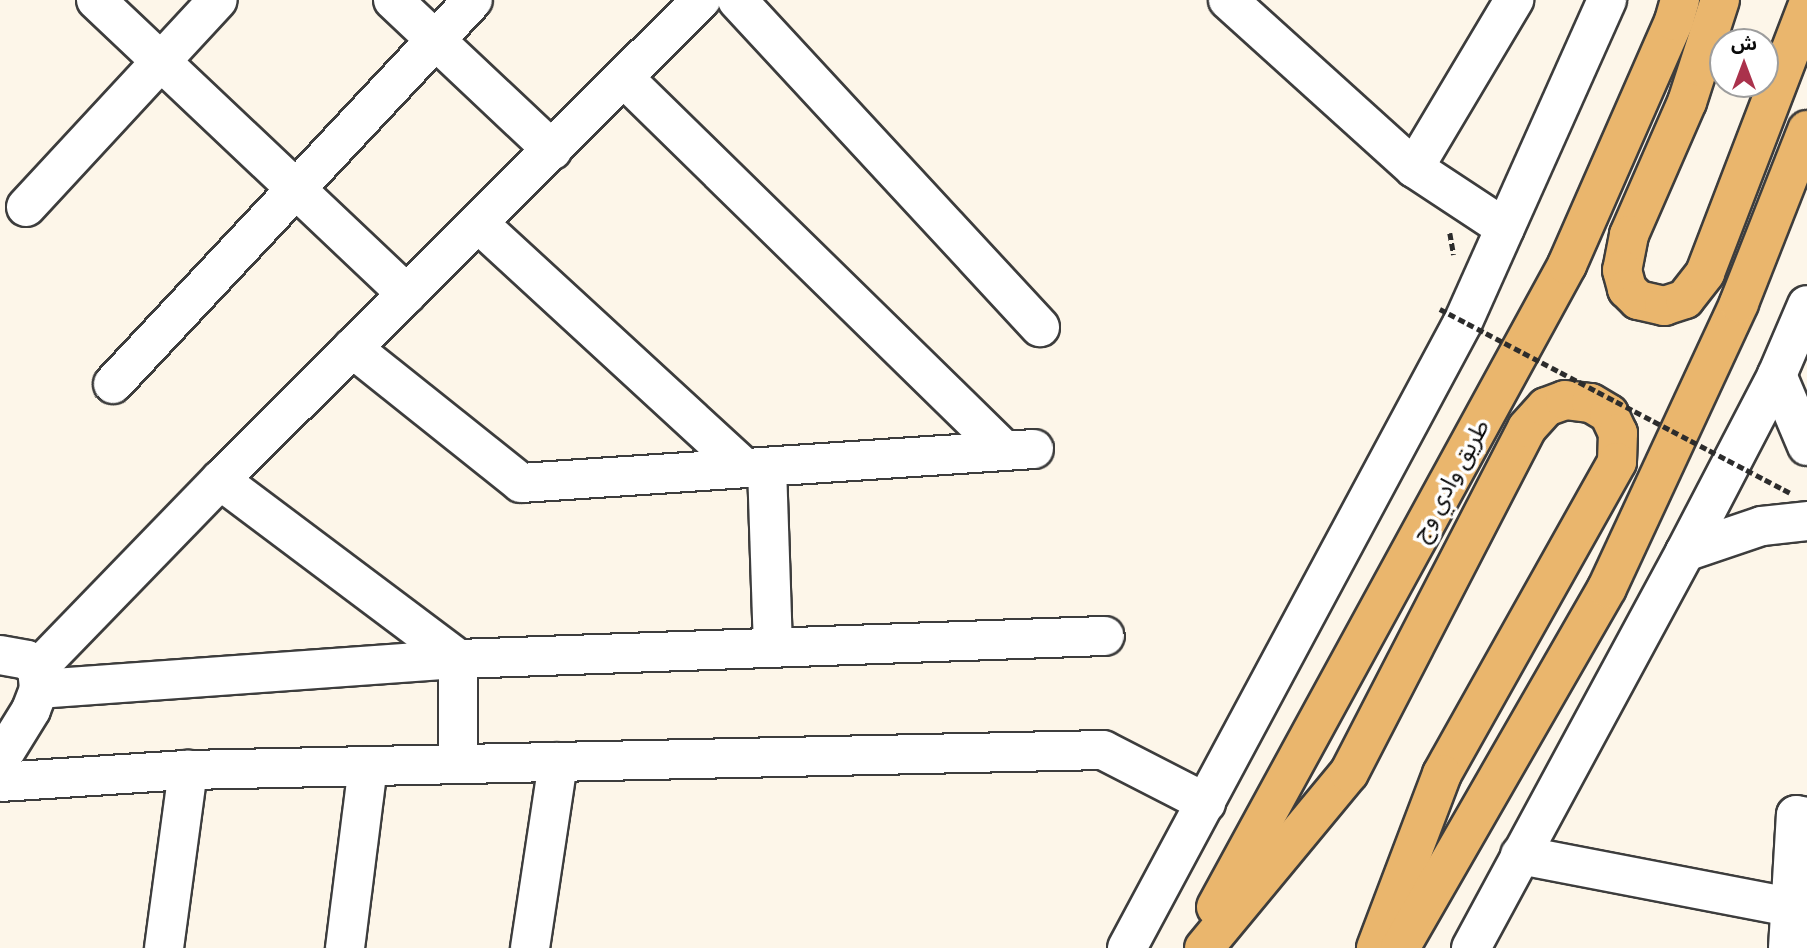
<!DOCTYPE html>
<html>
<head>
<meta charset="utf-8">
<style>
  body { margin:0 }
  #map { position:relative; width:1807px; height:948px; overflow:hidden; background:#fdf6e9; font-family:"Zilla Slab","Noto Sans Arabic",serif }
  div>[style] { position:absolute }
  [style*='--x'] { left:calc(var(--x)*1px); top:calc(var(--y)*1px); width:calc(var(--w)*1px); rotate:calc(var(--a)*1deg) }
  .path>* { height:4.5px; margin-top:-2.25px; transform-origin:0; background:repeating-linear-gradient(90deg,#2c2c2c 0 7px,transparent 0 10.5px) }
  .roads { filter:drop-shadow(2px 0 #3d3d3d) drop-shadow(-2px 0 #3d3d3d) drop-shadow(0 2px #3d3d3d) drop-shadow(0 -2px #3d3d3d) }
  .minor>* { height:38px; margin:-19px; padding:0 19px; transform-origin:19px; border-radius:19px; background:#fff }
  .major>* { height:38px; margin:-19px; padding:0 19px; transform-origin:19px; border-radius:19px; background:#eab66d }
  .path-bridge>* { height:4.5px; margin-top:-2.25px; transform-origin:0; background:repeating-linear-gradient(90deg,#2c2c2c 0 7px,transparent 0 10.5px) }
  span { translate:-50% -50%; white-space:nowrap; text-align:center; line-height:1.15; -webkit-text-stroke:7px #fff; paint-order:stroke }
  .street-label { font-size:24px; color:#0a0a0a }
  .north { position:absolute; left:1709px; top:28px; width:70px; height:70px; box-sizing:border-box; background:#fff; border:2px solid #9d9d9d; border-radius:50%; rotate:0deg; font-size:19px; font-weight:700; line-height:28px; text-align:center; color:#0a0a0a }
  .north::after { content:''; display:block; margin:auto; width:24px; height:32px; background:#aa324c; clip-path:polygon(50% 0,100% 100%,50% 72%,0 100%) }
</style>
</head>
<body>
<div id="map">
  <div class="path">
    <i style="--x:1450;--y:233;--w:22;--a:80"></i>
  </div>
  <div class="roads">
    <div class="minor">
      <i style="--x:96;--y:0;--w:428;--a:43.4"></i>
      <i style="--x:393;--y:0;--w:219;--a:43.3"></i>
      <i style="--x:737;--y:0;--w:446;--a:47.2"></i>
      <i style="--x:1228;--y:0;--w:251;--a:42.1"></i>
      <i style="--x:1414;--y:168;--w:109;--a:33.4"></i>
      <i style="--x:624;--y:78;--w:533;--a:44.39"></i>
      <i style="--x:1414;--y:168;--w:196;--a:-59.2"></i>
      <i style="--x:26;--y:207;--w:282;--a:-47.2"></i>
      <i style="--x:478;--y:223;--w:362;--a:42.6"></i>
      <i style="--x:352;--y:348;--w:216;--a:38.6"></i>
      <i style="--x:521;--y:483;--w:514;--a:-3.79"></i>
      <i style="--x:1777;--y:375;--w:77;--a:67.1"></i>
      <i style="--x:113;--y:384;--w:526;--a:-46.85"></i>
      <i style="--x:767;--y:467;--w:181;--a:88.1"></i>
      <i style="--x:220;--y:480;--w:298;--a:36.9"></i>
      <i style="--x:458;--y:659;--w:105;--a:90"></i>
      <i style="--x:1685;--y:552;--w:81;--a:-18.7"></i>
      <i style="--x:1762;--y:526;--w:45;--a:-6.3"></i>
      <i style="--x:0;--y:655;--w:27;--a:10"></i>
      <i style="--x:27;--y:660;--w:13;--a:42"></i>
      <i style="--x:37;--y:669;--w:20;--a:84"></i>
      <i style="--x:39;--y:689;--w:22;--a:111"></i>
      <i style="--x:31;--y:710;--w:59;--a:121.8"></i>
      <i style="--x:37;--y:669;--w:263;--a:-45.9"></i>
      <i style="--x:220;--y:480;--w:680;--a:-44.94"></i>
      <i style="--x:39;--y:689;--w:420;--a:-4.1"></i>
      <i style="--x:458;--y:659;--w:647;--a:-2.04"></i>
      <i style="--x:0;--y:782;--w:188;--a:-3.7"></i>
      <i style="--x:188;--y:770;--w:915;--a:-1.25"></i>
      <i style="--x:1103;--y:750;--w:116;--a:27.2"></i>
      <i style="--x:1520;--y:855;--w:275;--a:10.9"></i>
      <i style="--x:164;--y:948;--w:180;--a:-82.3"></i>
      <i style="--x:345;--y:948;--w:183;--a:-82.8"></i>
      <i style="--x:530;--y:948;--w:188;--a:-81.4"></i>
      <i style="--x:1127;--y:948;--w:710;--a:-61.78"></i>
      <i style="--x:1463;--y:322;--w:353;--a:-65.9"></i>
      <i style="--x:1471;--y:948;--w:450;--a:-61.6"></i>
      <i style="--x:1685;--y:552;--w:199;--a:-62.5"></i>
      <i style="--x:1777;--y:375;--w:76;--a:-66.8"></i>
      <i style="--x:1788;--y:948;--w:133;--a:-86.6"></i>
      <i style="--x:1796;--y:815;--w:11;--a:10"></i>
    </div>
    <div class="major">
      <i style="--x:1720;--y:0;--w:107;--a:107.9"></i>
      <i style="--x:1687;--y:102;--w:145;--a:113.6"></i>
      <i style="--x:1629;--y:235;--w:36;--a:101"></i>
      <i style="--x:1622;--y:270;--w:20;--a:75"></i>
      <i style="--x:1627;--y:289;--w:16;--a:45"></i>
      <i style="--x:1638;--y:300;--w:27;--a:13"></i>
      <i style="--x:1664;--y:306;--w:22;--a:-18"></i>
      <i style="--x:1685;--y:299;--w:33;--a:-52"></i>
      <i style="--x:1705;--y:273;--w:285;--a:-69"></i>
      <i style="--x:1216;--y:907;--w:732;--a:-61.33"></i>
      <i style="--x:1567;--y:265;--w:266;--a:-66.3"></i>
      <i style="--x:1674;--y:21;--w:22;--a:-74"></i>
      <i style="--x:1204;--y:948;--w:227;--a:-50.4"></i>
      <i style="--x:1349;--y:773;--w:388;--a:-62.7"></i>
      <i style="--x:1527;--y:428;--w:28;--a:-48"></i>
      <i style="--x:1546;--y:407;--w:20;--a:-20"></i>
      <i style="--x:1565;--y:400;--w:26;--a:7"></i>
      <i style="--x:1591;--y:403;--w:21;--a:31"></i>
      <i style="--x:1609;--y:414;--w:21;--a:65"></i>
      <i style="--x:1618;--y:433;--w:29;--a:92"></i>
      <i style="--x:1617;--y:462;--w:358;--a:119.3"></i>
      <i style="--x:1442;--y:774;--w:186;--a:110.8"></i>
      <i style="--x:1400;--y:948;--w:415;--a:-60.1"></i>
      <i style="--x:1607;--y:588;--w:314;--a:-65.1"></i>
      <i style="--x:1739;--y:303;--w:186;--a:-68.5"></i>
    </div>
  </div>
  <div class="path-bridge">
    <i style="--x:1440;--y:309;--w:398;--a:27.7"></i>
  </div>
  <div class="street-label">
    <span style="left:1450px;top:480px;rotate:-61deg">طريق وادي وج</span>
  </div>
  <div class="north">ش</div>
</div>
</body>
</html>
